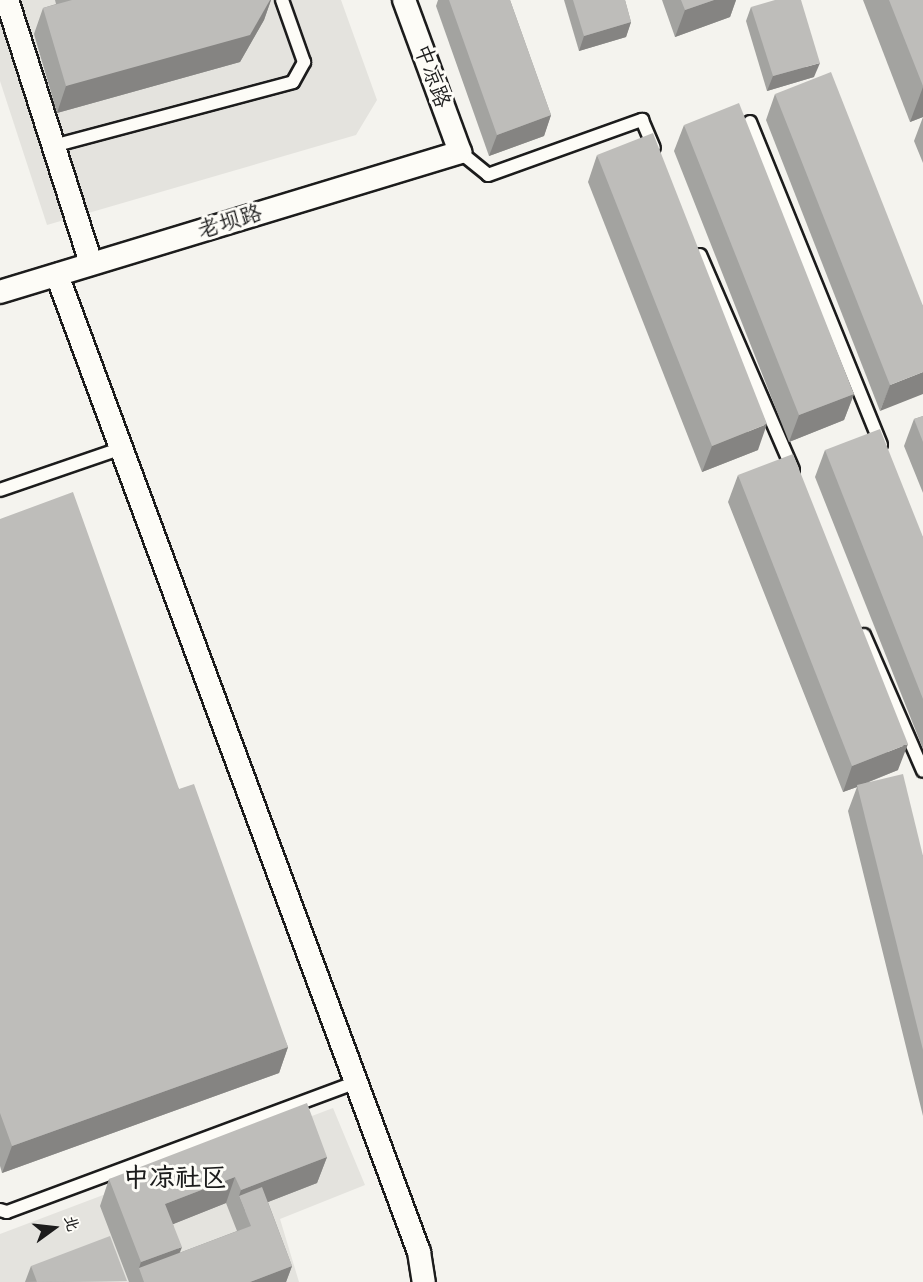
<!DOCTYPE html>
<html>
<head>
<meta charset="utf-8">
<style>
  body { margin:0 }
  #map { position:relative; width:923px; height:1282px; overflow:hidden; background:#f4f3ee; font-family:"Comic Neue","LXGW WenKai TC",sans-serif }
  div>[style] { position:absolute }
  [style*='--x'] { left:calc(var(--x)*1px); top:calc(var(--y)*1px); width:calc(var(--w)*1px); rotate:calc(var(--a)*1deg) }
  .built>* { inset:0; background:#e4e3de }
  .roads { filter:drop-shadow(2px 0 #1c1c1c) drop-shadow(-2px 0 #1c1c1c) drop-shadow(0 2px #1c1c1c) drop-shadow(0 -2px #1c1c1c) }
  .lane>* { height:12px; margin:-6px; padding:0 6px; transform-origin:6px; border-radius:6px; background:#fdfcf7 }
  .street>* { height:22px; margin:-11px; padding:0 11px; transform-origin:11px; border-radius:11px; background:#fdfcf7 }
  .wall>* { inset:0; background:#a3a3a0 }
  .shaded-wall>* { inset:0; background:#858482 }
  .building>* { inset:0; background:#bebdba }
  span { translate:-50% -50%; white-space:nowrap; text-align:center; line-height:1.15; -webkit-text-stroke:6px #fdfcf7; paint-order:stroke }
  .street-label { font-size:22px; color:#1c1c1c }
  .quarter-label { font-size:26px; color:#1c1c1c; font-weight:700 }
  .north { position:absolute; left:24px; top:1198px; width:60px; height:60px; -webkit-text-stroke:4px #fdfcf7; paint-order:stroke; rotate:75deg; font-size:16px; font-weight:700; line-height:24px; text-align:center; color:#1c1c1c }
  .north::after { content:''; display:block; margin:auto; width:21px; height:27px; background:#1c1c1c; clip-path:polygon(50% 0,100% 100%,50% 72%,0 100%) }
</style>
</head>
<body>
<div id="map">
  <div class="built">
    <i style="clip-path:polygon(0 0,341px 0,377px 100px,356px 135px,47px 225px,0 81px)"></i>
    <i style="clip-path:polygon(333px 1108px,365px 1185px,280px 1219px,299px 1282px,0 1282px,0 1234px)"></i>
  </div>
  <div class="roads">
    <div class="lane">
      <i style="--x:750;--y:122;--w:348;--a:67.9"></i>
      <i style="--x:53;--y:146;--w:248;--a:-14.9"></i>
      <i style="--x:293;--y:82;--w:23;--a:-61"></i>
      <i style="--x:304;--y:62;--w:66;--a:-109.5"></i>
      <i style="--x:460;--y:152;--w:36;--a:39"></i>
      <i style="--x:488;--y:175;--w:164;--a:-19.7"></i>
      <i style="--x:642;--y:120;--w:30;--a:67"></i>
      <i style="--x:700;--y:255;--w:234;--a:66.6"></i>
      <i style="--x:0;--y:490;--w:129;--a:-19"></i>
      <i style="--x:864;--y:635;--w:148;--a:66.5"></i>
      <i style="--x:0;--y:1210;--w:7;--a:16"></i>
      <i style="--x:7;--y:1212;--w:372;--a:-20.4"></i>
    </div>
    <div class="street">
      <i style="--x:7;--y:0;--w:277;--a:72.3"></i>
      <i style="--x:57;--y:275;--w:1042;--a:69.67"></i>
      <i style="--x:419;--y:1252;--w:30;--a:81"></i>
      <i style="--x:0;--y:292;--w:481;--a:-16.9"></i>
      <i style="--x:460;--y:152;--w:162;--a:-110.2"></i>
    </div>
  </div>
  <div class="wall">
    <i style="clip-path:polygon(55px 0,271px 0,264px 20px,240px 62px,57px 113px,34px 34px,43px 8px,56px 4px)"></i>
    <i style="clip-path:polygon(438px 0,510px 0,551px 115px,544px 136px,489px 156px,436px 6px)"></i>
    <i style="clip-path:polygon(564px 0,625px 0,631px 22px,626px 37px,579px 51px)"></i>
    <i style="clip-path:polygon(662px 0,736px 0,730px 17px,675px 37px)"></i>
    <i style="clip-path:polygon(863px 0,923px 0,923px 117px,910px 122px)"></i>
    <i style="clip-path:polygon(751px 7px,814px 77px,767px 91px,746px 21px)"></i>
    <i style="clip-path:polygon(775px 94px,923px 306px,880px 411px,766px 120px)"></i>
    <i style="clip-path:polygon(923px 117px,923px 163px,914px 141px)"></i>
    <i style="clip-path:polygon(684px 125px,854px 394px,844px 420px,789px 442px,674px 151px)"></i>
    <i style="clip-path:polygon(597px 155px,758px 450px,702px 472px,588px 182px)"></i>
    <i style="clip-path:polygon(923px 416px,923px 493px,904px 446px,914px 419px)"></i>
    <i style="clip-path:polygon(825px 450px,923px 537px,923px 749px,815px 477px)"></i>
    <i style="clip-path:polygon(738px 475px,898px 770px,869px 782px,923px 856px,923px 1116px,848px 811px,857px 787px,843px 792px,728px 502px)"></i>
    <i style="clip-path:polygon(0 519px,179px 789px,288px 1047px,279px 1073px,2px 1173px,0 1166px)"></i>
    <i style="clip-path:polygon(evenodd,327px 1157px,317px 1183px,268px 1202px,292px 1266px,286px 1282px,129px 1282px,100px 1206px,109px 1179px,327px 1157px,226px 1203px,237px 1231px,179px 1253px,173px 1224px,226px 1203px)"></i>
    <i style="clip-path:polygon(31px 1266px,127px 1281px,25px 1282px)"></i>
  </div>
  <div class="shaded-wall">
    <i style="clip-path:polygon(270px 0,271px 0,264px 20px,240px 62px,57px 113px,66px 86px)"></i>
    <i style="clip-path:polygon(714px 0,736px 0,730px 17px,675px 37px,685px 10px)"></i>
    <i style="clip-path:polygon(631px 22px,626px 37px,579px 51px,584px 36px)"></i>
    <i style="clip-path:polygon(820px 63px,814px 77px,767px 91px,773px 76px)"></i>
    <i style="clip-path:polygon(923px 87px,923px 117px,910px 122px)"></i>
    <i style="clip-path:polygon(551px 115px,544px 136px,489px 156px,497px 135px)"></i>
    <i style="clip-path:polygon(923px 372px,923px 394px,880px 411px,890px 385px)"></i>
    <i style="clip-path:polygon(854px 394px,844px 420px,789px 442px,799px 415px)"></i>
    <i style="clip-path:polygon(767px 424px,758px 450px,702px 472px,712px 446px)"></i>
    <i style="clip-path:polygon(908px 744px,898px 770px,858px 786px,857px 785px,857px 787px,843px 792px,852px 766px)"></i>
    <i style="clip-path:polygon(288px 1047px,279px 1073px,2px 1173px,12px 1146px)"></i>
    <i style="clip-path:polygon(327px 1157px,317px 1183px,245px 1211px,239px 1196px,241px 1190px)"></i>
    <i style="clip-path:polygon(235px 1177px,226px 1203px,156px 1231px,165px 1204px)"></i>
    <i style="clip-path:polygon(182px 1247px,172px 1273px,139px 1268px,141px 1262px)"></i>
    <i style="clip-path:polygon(292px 1266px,286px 1282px,250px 1282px)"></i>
  </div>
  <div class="building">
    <i style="clip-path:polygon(72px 0,270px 0,250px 35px,66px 86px,43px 8px)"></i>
    <i style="clip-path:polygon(449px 0,510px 0,551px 115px,497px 135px)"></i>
    <i style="clip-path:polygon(573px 0,625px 0,631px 22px,584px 36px)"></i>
    <i style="clip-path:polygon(681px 0,714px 0,685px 10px)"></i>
    <i style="clip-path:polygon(775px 0,801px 0,820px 63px,773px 76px,751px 7px)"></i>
    <i style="clip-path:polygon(889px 0,923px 0,923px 86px)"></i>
    <i style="clip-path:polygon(831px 72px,923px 306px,923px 372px,890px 385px,775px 94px)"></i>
    <i style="clip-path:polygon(739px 103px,854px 394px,799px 415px,684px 125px)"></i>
    <i style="clip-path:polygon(653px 133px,767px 424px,712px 446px,597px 155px)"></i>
    <i style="clip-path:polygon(923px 416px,923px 442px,914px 419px)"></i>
    <i style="clip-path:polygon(880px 429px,923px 537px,923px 699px,825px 450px)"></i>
    <i style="clip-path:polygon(793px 454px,908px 744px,852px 766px,738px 475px)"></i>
    <i style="clip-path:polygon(73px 492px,179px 789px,194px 784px,288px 1047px,12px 1146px,0 1113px,0 519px)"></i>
    <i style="clip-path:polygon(903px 774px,923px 856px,923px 1050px,857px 785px)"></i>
    <i style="clip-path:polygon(307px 1103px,327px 1157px,241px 1190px,235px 1177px,165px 1204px,182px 1247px,141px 1262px,109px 1179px)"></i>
    <i style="clip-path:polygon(262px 1187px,292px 1266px,250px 1282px,144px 1282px,139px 1268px,251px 1226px,239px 1196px)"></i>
    <i style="clip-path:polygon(110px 1236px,127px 1281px,37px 1282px,31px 1266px)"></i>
  </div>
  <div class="street-label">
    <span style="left:432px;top:76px;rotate:70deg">中凉路</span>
    <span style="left:230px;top:222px;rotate:-17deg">老坝路</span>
  </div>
  <div class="quarter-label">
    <span style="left:175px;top:1179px">中凉社区</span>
  </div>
  <div class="north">北</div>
</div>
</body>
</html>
